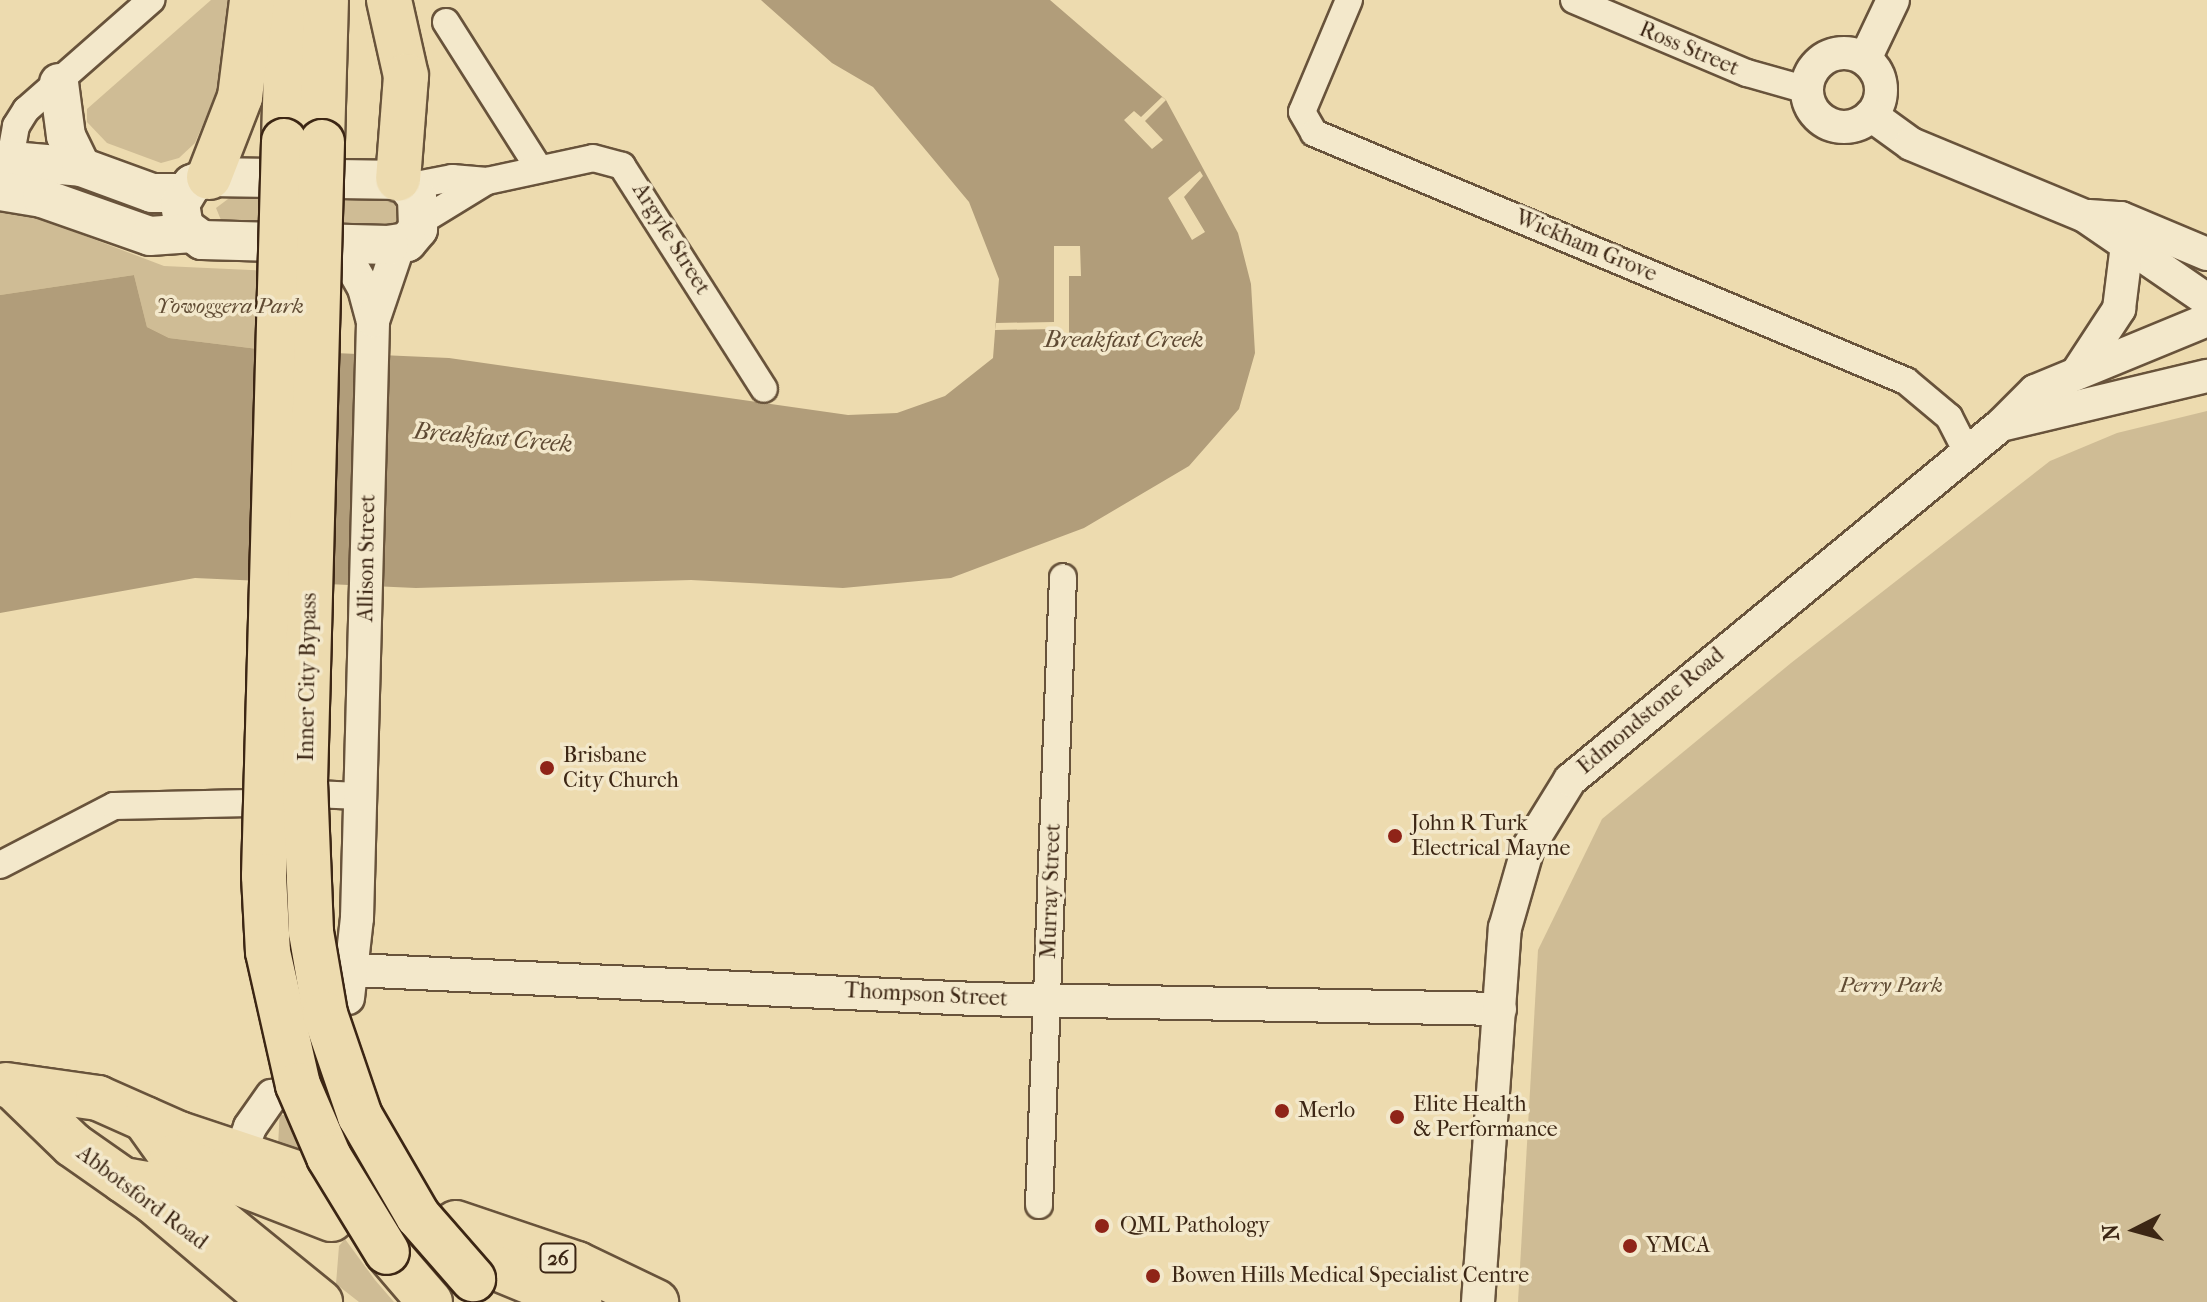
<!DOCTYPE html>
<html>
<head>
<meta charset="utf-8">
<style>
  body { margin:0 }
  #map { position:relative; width:2207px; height:1302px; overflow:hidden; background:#eddbaf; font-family:"IM FELL French Canon",serif }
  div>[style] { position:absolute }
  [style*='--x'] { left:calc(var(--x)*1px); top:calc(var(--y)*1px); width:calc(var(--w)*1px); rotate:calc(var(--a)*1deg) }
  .green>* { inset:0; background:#cfbc95 }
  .water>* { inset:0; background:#b19d7a }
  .pier>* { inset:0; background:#eddbaf }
  .tertiary-tunnel>* { height:32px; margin-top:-16px; transform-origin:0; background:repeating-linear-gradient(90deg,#cab790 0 32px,transparent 0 48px) }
  .roads { filter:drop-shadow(2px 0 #68533b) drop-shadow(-2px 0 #68533b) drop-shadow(0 2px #68533b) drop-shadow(0 -2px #68533b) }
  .minor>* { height:26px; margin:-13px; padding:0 13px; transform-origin:13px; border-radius:13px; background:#f3e8cb }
  .tertiary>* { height:32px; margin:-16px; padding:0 16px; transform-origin:16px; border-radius:16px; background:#f3e8cb }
  .tertiary>.ring { margin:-16px; padding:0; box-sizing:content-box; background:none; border:32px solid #f3e8cb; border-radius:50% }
  .secondary>* { height:38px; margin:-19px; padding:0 19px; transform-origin:19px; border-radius:19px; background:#f3e8cb }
  .trunk>* { height:44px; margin:-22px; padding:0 22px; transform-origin:22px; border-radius:22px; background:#eddbaf }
  .motorway>* { height:44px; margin:-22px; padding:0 22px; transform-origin:22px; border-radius:22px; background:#eddbaf }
  .bridges { filter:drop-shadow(2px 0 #3c2614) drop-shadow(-2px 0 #3c2614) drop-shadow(0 2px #3c2614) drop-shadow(0 -2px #3c2614) }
  .motorway-bridge>* { height:44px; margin:-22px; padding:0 22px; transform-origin:22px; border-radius:22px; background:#eddbaf }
  .dots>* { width:22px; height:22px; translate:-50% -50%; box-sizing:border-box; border:4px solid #f3e8cb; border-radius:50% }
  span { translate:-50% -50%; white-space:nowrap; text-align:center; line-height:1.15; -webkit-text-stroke:7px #f3e8cb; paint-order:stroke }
  .shield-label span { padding:2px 6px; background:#f3e8cb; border:2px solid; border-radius:6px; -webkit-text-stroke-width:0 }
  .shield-label { font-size:20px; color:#3c2614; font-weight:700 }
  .street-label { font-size:22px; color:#3c2614 }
  .park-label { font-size:22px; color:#614c34; font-style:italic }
  .poi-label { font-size:22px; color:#3c2614 }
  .left { translate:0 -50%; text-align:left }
  .water-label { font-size:24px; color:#5f4a33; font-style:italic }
  .north { position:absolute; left:2095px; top:1190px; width:80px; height:80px; -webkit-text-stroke:6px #f3e8cb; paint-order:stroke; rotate:264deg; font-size:22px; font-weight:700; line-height:32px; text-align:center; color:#3c2614 }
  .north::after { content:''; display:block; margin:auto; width:28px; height:36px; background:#3c2614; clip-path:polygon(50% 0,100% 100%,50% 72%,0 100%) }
</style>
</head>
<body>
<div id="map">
  <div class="green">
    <i style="clip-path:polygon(211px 0,235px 0,224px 75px,195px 143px,179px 158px,161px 163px,107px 143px,87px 122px,87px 109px)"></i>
    <i style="clip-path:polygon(232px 196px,387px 198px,401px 205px,401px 219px,387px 225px,231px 224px,221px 220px,216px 208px)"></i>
    <i style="clip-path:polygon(0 209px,22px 212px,164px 266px,270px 271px,266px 350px,169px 338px,147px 327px,134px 275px,0 295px)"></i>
    <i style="clip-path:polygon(2207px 411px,2207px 1302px,1518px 1302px,1538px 950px,1602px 819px,1791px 663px,2050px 461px,2117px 433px)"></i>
    <i style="clip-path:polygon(345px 1239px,375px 1280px,394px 1302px,359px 1302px,336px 1284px,339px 1246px)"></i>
  </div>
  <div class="water">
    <i style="clip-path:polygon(761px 0,1050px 0,1166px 100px,1238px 233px,1251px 284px,1255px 353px,1239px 409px,1189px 466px,1084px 528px,951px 578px,843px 588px,691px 580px,416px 588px,195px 578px,0 613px,0 295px,134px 275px,147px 327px,169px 338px,266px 350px,449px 358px,848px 415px,897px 413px,945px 396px,993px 358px,999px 279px,969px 202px,873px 87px,832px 63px)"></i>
  </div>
  <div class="pier">
    <i style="clip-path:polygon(1162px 97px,1166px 100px,1145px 121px,1163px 140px,1152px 149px,1124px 120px,1134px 111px,1141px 117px)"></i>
    <i style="clip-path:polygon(1200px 171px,1203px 176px,1184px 197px,1205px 232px,1192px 240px,1168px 198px)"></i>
    <i style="clip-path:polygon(1054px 246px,1080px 246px,1081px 276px,1069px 276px,1069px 335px,1054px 335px,1054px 329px,995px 330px,996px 323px,1054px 322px)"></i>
  </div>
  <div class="tertiary-tunnel">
    <i style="--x:294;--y:1148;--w:63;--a:-87.3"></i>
  </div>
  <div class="roads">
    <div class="minor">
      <i style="--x:1349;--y:0;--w:121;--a:112.8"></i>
      <i style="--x:1302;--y:112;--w:24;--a:60"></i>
      <i style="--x:1314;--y:133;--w:642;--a:22.73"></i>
      <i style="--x:1906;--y:381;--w:56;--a:39.9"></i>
      <i style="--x:1949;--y:417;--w:37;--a:63"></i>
      <i style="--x:1574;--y:0;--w:188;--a:22.9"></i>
      <i style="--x:1747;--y:73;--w:62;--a:15.8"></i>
      <i style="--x:446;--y:22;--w:172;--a:57.6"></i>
      <i style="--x:7;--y:176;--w:51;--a:-79.8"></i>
      <i style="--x:16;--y:126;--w:19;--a:-58"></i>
      <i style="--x:26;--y:110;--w:167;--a:-41.3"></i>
      <i style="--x:411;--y:186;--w:42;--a:-11"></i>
      <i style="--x:452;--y:178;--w:35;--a:5"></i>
      <i style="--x:487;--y:181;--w:108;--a:-12.2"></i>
      <i style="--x:593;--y:158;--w:30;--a:15"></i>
      <i style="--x:622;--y:166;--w:264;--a:57.5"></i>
      <i style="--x:420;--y:222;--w:79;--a:-31.5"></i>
      <i style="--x:0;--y:865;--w:128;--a:-27.4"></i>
      <i style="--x:114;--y:806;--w:136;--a:-1.3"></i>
      <i style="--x:250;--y:803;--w:63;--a:-8.3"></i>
      <i style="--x:312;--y:794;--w:49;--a:2.3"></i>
      <i style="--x:1039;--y:1205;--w:628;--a:-87.81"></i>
    </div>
    <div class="tertiary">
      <i class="ring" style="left:1807px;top:53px;width:42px;height:42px"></i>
      <i style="--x:1865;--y:59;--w:65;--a:-64.6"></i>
      <i style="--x:1871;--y:115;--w:49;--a:35.9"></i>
      <i style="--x:1911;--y:144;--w:188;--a:22.5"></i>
      <i style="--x:2085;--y:216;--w:148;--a:34.5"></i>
      <i style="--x:2089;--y:216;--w:32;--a:4"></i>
      <i style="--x:2121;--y:218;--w:93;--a:22.7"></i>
      <i style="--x:339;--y:244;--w:51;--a:60.4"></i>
      <i style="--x:364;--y:288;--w:34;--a:75"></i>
      <i style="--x:2077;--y:373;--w:77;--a:-56.7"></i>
      <i style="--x:2119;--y:309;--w:64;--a:-82.9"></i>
      <i style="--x:2001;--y:425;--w:212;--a:-13.4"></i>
      <i style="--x:353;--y:970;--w:624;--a:2.67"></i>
      <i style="--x:976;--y:999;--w:524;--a:1.09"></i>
      <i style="--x:348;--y:998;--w:81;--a:-83.6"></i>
      <i style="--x:357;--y:918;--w:597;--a:-88.46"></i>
      <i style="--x:373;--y:321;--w:81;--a:-71.3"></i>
      <i style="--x:239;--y:1156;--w:31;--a:-69"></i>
      <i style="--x:250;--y:1127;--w:38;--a:-55"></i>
      <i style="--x:1478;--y:1302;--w:375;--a:-85.9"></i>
      <i style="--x:1505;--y:928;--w:83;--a:-74"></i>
      <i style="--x:1528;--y:848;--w:80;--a:-58.3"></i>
      <i style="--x:1570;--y:780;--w:558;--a:-39.48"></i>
      <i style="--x:2001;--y:425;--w:48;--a:-45"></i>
      <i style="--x:2035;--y:391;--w:186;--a:-22.4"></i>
    </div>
    <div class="secondary">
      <i style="--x:59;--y:83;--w:53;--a:82.5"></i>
      <i style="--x:66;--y:136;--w:34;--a:64"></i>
      <i style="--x:0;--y:160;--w:81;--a:4.9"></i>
      <i style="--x:81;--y:167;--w:76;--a:20.1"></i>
      <i style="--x:152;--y:193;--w:32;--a:0"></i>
      <i style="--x:209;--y:177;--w:194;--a:0.9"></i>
      <i style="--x:403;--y:180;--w:23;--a:52"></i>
      <i style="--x:417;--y:198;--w:31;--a:88"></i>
      <i style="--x:418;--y:229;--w:17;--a:130"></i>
      <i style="--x:407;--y:242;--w:18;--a:171"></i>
      <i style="--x:389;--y:245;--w:187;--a:-178.5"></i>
      <i style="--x:202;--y:240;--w:22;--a:-144"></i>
      <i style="--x:184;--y:227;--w:23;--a:-100"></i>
      <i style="--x:180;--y:204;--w:23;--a:-59"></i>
      <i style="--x:192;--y:184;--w:18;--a:-22"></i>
      <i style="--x:0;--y:191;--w:43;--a:9.5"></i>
      <i style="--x:42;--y:198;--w:114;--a:19.4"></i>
      <i style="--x:150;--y:236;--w:39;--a:-4"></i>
    </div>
    <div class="trunk">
      <i style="--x:6;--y:1085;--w:93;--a:8"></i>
      <i style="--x:98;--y:1098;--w:89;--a:24"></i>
      <i style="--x:179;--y:1134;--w:136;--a:18.4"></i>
      <i style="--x:16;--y:1090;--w:79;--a:44"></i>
      <i style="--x:73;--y:1145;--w:98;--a:35"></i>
      <i style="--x:153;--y:1201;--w:156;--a:40.3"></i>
      <i style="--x:456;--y:1223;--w:128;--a:18.7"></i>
      <i style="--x:577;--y:1264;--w:88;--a:25.7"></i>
    </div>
    <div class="motorway">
      <i style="--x:389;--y:0;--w:78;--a:77.4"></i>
      <i style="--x:406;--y:76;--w:103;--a:94.4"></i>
      <i style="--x:284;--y:141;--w:141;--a:-88.4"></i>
      <i style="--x:322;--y:142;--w:142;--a:-88.4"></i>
      <i style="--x:209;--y:177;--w:86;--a:-68.8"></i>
      <i style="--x:240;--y:97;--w:98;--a:-82.9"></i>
      <i style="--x:145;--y:1119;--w:47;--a:54.6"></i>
      <i style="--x:172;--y:1157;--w:171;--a:21.3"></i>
      <i style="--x:123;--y:1180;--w:60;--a:9.6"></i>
      <i style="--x:182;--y:1190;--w:178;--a:39.1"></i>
      <i style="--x:387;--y:1252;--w:66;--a:49.3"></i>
      <i style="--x:499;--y:1269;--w:87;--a:22.4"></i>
    </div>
  </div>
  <div class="bridges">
    <div class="motorway-bridge">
      <i style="--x:284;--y:141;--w:735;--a:91.56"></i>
      <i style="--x:264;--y:876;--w:76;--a:87"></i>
      <i style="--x:268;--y:952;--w:136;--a:77.3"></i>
      <i style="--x:298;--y:1085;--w:78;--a:66.7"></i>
      <i style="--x:329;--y:1157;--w:111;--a:58.6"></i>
      <i style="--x:322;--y:142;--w:640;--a:91.52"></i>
      <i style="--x:305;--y:782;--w:150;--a:87.7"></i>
      <i style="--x:311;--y:932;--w:83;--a:80.3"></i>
      <i style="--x:325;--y:1014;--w:108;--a:71.1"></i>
      <i style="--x:360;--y:1116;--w:116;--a:59.9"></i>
      <i style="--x:418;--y:1216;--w:84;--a:48.9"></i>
    </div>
  </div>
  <div class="dots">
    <i style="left:547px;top:768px;background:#8f2418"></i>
    <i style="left:1395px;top:836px;background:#8f2418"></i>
    <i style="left:1282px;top:1111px;background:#8f2418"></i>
    <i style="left:1397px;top:1117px;background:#8f2418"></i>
    <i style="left:1102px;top:1226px;background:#8f2418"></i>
    <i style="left:1630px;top:1246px;background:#8f2418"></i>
    <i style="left:1153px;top:1276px;background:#8f2418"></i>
  </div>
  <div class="shield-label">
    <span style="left:558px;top:1258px">26</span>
  </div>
  <div class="street-label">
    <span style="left:1689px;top:49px;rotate:23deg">Ross Street</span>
    <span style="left:671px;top:239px;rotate:58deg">Argyle Street</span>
    <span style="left:1586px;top:246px;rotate:23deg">Wickham Grove</span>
    <span style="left:367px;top:558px;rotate:-89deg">Allison Street</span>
    <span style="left:308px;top:677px;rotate:-89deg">Inner City Bypass</span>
    <span style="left:1651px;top:711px;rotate:-40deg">Edmondstone Road</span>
    <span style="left:1051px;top:891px;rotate:-88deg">Murray Street</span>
    <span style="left:926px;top:995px;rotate:3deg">Thompson Street</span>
    <span style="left:142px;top:1198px;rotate:37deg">Abbotsford Road</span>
  </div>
  <div class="park-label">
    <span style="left:230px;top:307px">Yowoggera Park</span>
    <span style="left:1891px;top:986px">Perry Park</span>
  </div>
  <div class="poi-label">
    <span class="left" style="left:563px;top:768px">Brisbane<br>City Church</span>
    <span class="left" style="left:1411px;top:836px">John R Turk<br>Electrical Mayne</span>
    <span class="left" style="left:1413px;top:1117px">Elite Health<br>&amp; Performance</span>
    <span class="left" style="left:1298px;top:1111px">Merlo</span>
    <span class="left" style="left:1120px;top:1226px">QML Pathology</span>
    <span class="left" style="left:1646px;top:1246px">YMCA</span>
    <span class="left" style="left:1171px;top:1276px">Bowen Hills Medical Specialist Centre</span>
  </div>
  <div class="water-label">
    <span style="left:1124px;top:340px">Breakfast Creek</span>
    <span style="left:493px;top:438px;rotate:5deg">Breakfast Creek</span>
  </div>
  <div class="north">N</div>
</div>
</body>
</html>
